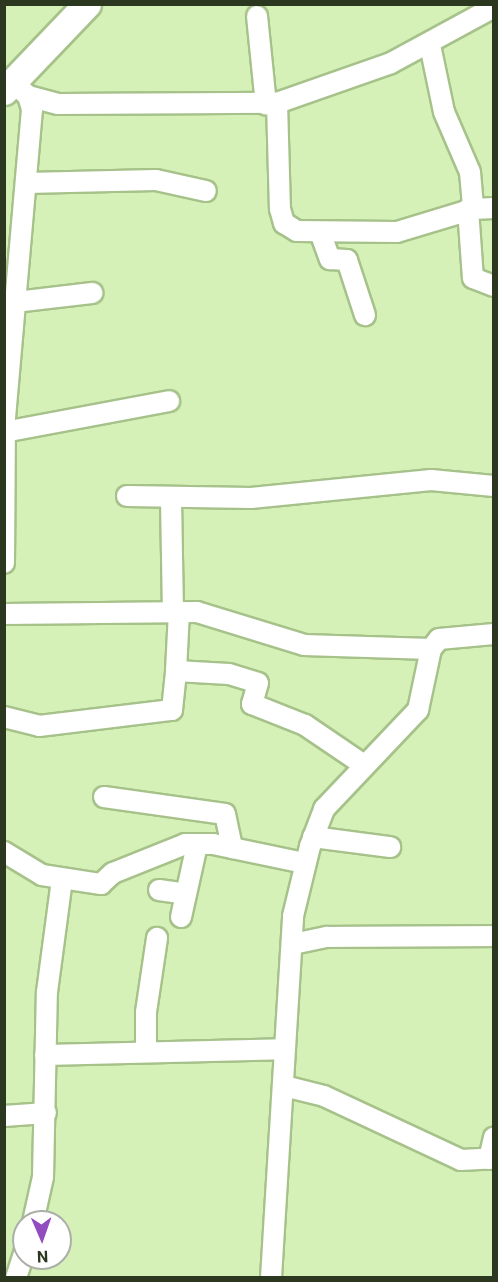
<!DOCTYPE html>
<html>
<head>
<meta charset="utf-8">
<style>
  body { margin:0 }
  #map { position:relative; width:498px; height:1282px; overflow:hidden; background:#d5f1b8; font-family:Roboto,sans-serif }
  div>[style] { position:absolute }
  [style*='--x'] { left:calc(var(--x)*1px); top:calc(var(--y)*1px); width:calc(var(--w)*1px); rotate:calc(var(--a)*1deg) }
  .roads { filter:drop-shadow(2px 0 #a6c28a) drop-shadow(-2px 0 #a6c28a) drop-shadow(0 2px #a6c28a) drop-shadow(0 -2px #a6c28a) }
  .minor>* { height:20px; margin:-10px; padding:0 10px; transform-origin:10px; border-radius:10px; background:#fff }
  .secondary>* { height:27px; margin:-13.5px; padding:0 13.5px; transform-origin:13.5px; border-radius:13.5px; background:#fff }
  span { translate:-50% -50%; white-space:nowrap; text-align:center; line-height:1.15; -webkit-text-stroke:5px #fff; paint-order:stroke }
  .frame { position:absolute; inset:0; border:6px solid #2c3720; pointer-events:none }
  .north { position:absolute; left:12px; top:1210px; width:60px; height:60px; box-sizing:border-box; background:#fff; border:2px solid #abafa6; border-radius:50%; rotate:178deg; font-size:16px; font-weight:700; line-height:24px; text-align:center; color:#2c3720 }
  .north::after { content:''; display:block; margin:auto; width:21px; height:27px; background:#914cbf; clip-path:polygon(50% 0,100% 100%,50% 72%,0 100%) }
</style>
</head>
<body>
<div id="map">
  <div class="roads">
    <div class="minor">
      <i style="--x:257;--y:16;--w:89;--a:84.2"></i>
      <i style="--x:430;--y:45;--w:68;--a:78.2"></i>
      <i style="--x:444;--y:112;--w:65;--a:66.6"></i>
      <i style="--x:470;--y:172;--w:37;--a:85"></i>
      <i style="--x:473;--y:209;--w:21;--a:-3"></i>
      <i style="--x:13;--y:82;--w:21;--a:43"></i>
      <i style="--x:28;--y:96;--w:31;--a:15"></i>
      <i style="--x:58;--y:104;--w:219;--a:-0.3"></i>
      <i style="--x:277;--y:103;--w:121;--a:-19.3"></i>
      <i style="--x:391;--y:63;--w:117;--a:-28.5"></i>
      <i style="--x:277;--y:103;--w:106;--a:88.4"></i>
      <i style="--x:280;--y:209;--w:15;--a:74"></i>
      <i style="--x:284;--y:223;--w:15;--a:32"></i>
      <i style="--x:297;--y:231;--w:100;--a:0.6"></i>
      <i style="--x:397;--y:232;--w:79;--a:-16.8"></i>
      <i style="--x:26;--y:183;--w:130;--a:-1.3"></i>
      <i style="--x:156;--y:180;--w:51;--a:12.4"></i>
      <i style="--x:468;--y:209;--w:69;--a:85.9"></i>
      <i style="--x:473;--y:278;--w:22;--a:21"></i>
      <i style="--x:320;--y:232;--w:29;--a:70"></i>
      <i style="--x:330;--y:259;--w:17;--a:3"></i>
      <i style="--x:347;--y:260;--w:58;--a:71.9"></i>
      <i style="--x:16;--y:302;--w:77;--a:-6.8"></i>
      <i style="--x:4;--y:432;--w:168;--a:-10.6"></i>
      <i style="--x:127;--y:496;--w:124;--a:0.9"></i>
      <i style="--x:251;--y:498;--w:181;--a:-5.7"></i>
      <i style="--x:431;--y:480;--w:63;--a:5.4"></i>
      <i style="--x:171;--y:499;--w:112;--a:89"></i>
      <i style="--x:4;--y:563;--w:145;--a:-89.6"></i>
      <i style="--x:5;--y:418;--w:310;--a:-85"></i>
      <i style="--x:32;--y:109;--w:14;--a:-107"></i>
      <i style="--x:4;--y:614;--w:193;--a:-0.6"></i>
      <i style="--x:197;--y:612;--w:112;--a:17.1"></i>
      <i style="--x:304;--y:645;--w:127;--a:1.8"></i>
      <i style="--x:176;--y:671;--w:60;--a:-87.1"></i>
      <i style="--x:4;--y:717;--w:36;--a:14"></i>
      <i style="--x:39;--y:726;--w:134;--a:-6.9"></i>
      <i style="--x:172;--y:710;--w:39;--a:-84"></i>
      <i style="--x:176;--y:671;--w:53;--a:3.2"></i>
      <i style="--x:229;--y:674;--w:30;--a:17"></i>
      <i style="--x:258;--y:683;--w:22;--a:106"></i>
      <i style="--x:252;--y:704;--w:57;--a:21.6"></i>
      <i style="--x:305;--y:725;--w:71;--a:34.1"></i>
      <i style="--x:104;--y:797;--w:122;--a:8"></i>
      <i style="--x:225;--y:814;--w:35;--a:78"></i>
      <i style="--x:313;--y:837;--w:78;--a:7.4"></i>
      <i style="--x:4;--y:852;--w:44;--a:31.2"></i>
      <i style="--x:42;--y:875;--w:60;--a:8.7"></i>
      <i style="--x:101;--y:884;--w:16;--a:-43"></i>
      <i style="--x:113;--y:873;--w:78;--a:-21.9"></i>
      <i style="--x:185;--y:844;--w:28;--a:0"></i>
      <i style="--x:213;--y:844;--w:93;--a:11.8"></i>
      <i style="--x:159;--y:890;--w:27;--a:8"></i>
      <i style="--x:181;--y:917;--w:74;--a:-77.5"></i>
      <i style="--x:293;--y:944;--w:35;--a:-12"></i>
      <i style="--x:327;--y:937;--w:167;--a:-0.3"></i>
      <i style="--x:146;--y:1051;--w:39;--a:-90"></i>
      <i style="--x:146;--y:1012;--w:75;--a:-81.5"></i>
      <i style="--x:45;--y:1055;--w:238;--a:-1.4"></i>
      <i style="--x:284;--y:1086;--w:41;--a:14"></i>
      <i style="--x:324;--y:1096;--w:151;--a:25"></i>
      <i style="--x:461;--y:1160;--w:33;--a:-3"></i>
      <i style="--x:4;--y:1116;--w:42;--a:-4.1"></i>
      <i style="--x:489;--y:1159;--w:22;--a:-77"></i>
      <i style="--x:33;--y:1222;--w:46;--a:-77.5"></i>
      <i style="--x:43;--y:1177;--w:185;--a:-88.8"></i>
      <i style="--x:47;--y:992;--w:113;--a:-82.4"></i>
      <i style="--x:16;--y:1278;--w:26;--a:-72"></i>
      <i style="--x:271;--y:1278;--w:363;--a:-86.5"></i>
      <i style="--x:293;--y:916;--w:72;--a:-76.3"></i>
      <i style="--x:310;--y:846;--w:40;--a:-69"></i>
      <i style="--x:324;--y:809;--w:137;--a:-46.5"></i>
      <i style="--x:418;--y:710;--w:62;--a:-78"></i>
      <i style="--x:431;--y:649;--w:13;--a:-51"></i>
      <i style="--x:439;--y:639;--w:55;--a:-5.2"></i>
    </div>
    <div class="secondary">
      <i style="--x:4;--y:91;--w:120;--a:-46.3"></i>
    </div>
  </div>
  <div class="frame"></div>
  <div class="north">N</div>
</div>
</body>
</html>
